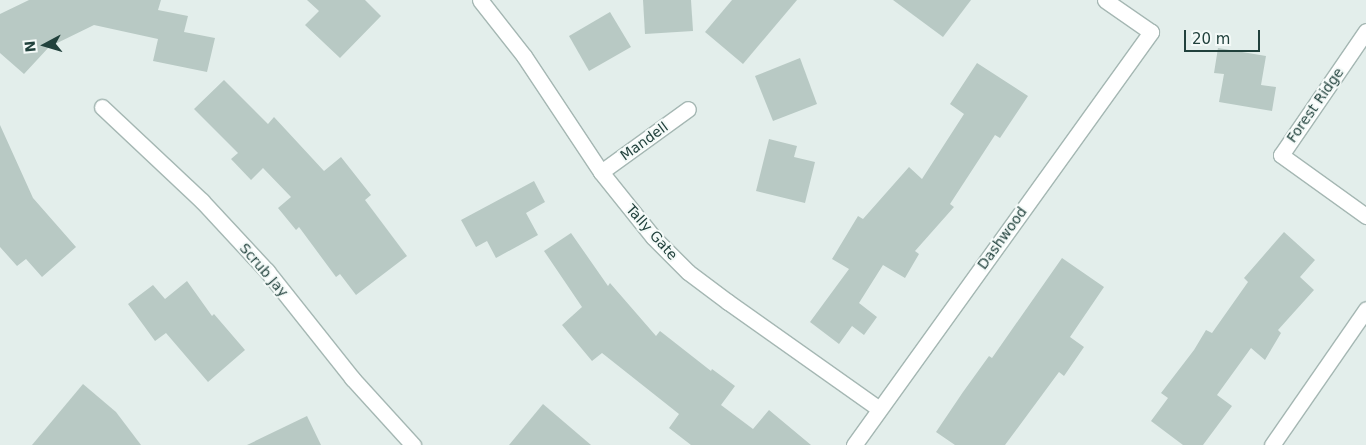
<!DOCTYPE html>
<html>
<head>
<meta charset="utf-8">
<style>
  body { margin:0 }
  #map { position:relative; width:1366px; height:445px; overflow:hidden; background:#e3eeeb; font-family:"DejaVu Sans",sans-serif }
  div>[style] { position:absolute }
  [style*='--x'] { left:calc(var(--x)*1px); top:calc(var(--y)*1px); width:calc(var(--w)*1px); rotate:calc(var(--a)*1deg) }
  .building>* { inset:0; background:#b8c9c4 }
  .roads { filter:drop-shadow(1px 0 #a5b7b3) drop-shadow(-1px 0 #a5b7b3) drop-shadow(0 1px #a5b7b3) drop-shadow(0 -1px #a5b7b3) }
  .minor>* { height:15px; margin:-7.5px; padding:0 7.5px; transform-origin:7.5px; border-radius:7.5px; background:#fff }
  span { translate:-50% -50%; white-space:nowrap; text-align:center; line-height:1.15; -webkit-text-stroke:4px #f4faf8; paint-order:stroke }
  .street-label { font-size:14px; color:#21413c }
  .north { position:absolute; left:20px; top:20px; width:50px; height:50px; -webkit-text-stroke:4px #f4faf8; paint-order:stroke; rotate:264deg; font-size:14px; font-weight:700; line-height:20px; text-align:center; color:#21413c }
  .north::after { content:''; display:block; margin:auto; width:18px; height:22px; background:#21413c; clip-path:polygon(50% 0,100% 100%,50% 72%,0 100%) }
  .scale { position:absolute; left:1184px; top:30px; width:76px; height:22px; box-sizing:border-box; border:2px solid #21413c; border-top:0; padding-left:6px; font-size:15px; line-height:18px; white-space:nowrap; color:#21413c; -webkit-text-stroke:4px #f4faf8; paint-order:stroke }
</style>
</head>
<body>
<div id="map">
  <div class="building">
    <i style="clip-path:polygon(29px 0,161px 0,158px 10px,188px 16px,184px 32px,215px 38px,207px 72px,153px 61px,158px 39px,94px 25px,49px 47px,24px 74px,0 53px,0 14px)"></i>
    <i style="clip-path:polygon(307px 0,365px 0,381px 16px,340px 58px,305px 25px,319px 11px)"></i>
    <i style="clip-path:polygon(643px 0,691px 0,693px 31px,645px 34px)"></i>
    <i style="clip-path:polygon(732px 0,797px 0,743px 64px,705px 32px)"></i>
    <i style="clip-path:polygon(893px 0,971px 0,943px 37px)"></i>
    <i style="clip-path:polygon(610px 12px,631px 47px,589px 71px,569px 36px)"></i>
    <i style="clip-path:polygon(1218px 48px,1266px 56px,1261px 85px,1276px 87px,1272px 111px,1219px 102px,1224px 74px,1214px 73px)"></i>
    <i style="clip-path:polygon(800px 58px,817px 104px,773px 121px,755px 76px)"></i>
    <i style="clip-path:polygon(977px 63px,1028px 96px,1000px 138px,995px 135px,950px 204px,954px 207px,915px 251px,919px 254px,905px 278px,883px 265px,859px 303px,877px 317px,864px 335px,852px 326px,839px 344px,810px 322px,849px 269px,832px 259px,858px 216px,863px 219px,909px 167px,922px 179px,964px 114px,950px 104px)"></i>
    <i style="clip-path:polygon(224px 80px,268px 124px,274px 117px,324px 171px,341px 157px,371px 195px,365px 200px,407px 256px,356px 295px,340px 274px,336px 277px,299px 227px,296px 230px,278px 208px,291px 197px,263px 168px,251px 180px,231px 159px,238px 153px,194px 109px)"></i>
    <i style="clip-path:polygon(0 125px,33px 198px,76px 247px,42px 277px,26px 259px,17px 266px,0 247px)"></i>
    <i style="clip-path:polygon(769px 139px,797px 146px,794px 157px,815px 162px,805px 203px,756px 191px)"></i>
    <i style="clip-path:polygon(534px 181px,545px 202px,526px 213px,538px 235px,496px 258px,487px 241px,476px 247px,461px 220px)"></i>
    <i style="clip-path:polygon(1284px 232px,1315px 260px,1300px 277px,1314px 290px,1278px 330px,1281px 333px,1265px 360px,1251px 348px,1217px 395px,1232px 406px,1203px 445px,1183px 445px,1151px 421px,1168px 398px,1161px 393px,1194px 350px,1206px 330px,1212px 333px,1248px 282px,1244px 278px)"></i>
    <i style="clip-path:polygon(571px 233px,608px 286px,610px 283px,656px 336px,660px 331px,711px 371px,712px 369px,735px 386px,721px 405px,753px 429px,769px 410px,811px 445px,691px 445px,669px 428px,679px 414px,602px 353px,592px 361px,562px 325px,582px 307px,544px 251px)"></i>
    <i style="clip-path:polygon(1062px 258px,1104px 287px,1070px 337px,1084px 347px,1064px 376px,1059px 372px,1005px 445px,955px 445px,936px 432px,963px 392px,989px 356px,992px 358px)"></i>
    <i style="clip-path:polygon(187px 281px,212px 316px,214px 314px,245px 350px,208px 382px,166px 333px,155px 341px,128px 304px,153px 285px,165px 299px)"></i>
    <i style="clip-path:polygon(83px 384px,116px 412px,141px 445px,32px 445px)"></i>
    <i style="clip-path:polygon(543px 404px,591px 445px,509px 445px)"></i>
    <i style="clip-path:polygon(307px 416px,321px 445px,247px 445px)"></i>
  </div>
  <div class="roads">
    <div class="minor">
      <i style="--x:480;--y:0;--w:71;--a:51.8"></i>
      <i style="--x:524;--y:56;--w:139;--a:56.4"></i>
      <i style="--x:601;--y:172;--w:83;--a:51.3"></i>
      <i style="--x:653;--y:237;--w:49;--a:45"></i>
      <i style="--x:688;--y:272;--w:50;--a:36.9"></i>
      <i style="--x:728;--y:302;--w:185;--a:35.3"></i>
      <i style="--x:1366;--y:31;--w:150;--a:124.4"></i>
      <i style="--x:1281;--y:155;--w:105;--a:35.7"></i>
      <i style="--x:102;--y:107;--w:137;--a:43.2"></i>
      <i style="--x:202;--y:201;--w:96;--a:47.1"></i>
      <i style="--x:267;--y:271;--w:137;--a:51.5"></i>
      <i style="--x:352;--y:378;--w:91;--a:47.7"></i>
      <i style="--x:601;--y:172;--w:107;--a:-35.9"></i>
      <i style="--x:854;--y:445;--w:509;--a:-54.28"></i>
      <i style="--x:1151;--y:32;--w:56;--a:-145.2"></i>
      <i style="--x:1272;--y:445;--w:165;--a:-55.3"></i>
    </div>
  </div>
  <div class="street-label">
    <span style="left:1315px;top:105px;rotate:-55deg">Forest Ridge</span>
    <span style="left:644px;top:141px;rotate:-36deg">Mandell</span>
    <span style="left:652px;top:232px;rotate:48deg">Tally Gate</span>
    <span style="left:1002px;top:238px;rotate:-54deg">Dashwood</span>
    <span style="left:264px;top:270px;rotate:49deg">Scrub Jay</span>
  </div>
  <div class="north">N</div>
  <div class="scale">20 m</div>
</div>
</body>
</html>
